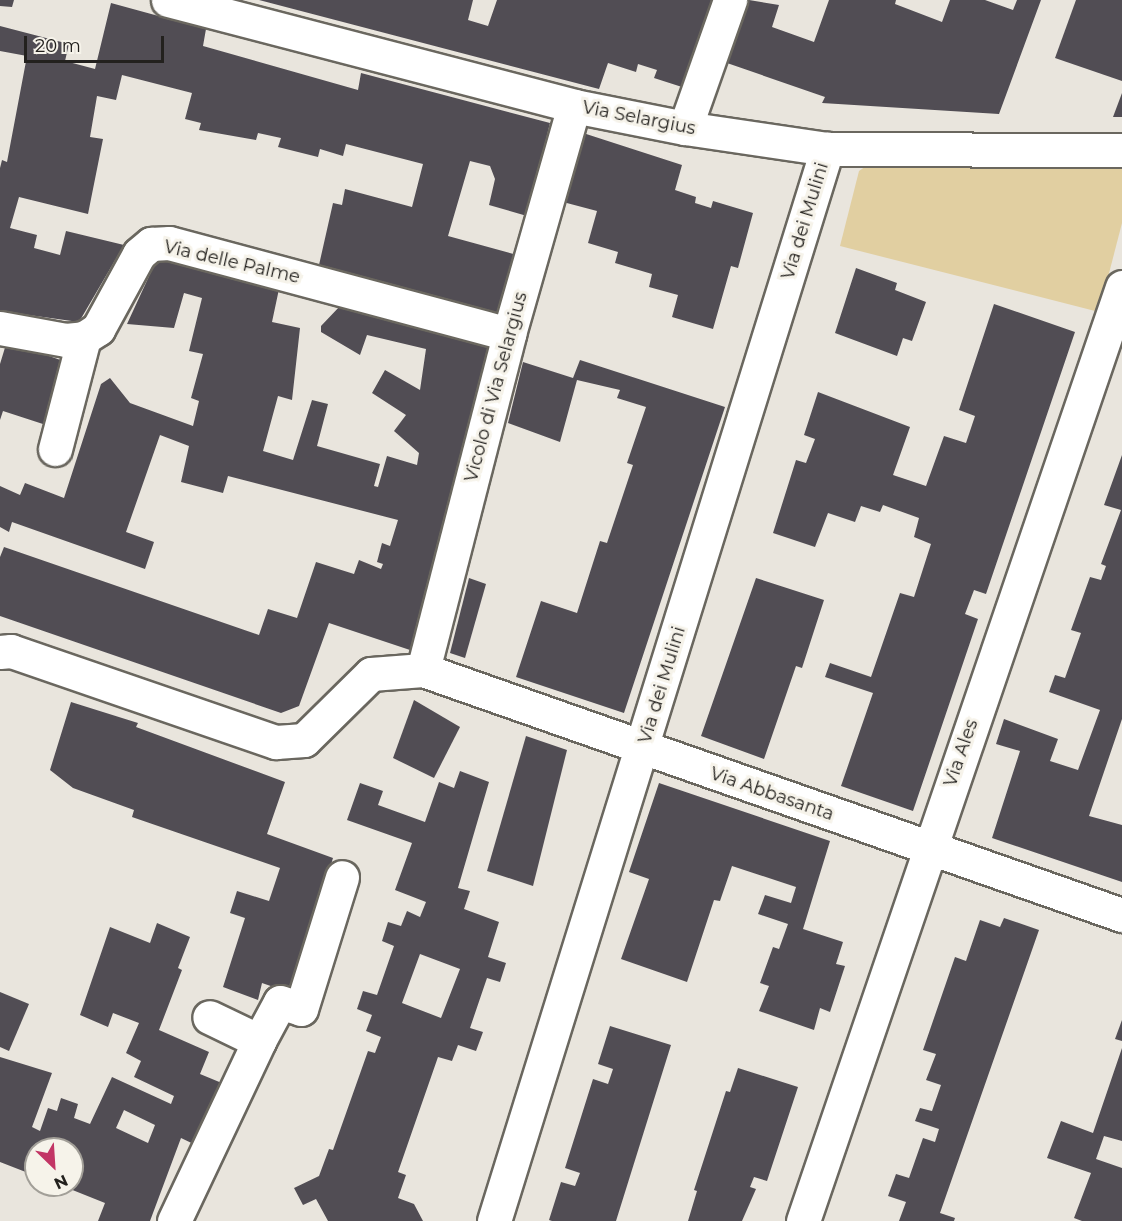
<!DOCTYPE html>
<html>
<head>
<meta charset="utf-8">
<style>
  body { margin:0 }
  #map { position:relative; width:1122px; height:1221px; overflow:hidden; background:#e9e5dd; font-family:Montserrat,sans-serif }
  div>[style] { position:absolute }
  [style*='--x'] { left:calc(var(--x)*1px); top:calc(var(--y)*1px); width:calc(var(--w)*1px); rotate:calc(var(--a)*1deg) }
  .green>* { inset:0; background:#e1cfa1 }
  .building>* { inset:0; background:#514d54 }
  .roads { filter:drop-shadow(2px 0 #6a675f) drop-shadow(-2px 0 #6a675f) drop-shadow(0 2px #6a675f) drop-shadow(0 -2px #6a675f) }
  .street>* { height:33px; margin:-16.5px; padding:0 16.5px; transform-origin:16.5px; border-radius:16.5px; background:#fff }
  span { translate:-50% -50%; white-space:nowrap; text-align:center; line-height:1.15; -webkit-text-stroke:6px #f6f3ea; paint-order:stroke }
  .street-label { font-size:18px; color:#23211e }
  .north { position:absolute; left:24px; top:1137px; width:60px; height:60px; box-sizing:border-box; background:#f6f3ea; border:2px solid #a29f98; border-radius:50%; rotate:155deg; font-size:16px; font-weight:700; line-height:24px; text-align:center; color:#23211e }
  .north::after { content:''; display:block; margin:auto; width:21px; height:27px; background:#c23565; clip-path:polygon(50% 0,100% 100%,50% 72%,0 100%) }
  .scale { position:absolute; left:24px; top:36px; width:140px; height:27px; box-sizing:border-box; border:3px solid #23211e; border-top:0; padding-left:8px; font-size:18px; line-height:21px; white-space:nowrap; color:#23211e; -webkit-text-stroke:4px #f6f3ea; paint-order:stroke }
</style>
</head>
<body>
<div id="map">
  <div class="green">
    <i style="clip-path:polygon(1122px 163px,1122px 223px,1099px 312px,840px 246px,859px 171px,869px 164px)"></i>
  </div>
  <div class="building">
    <i style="clip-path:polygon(0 0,14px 0,12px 7px,0 6px)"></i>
    <i style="clip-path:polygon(259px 0,473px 0,468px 20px,488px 26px,497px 0,713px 0,682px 87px,654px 78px,657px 70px,638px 64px,636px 72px,608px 63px,599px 89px)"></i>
    <i style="clip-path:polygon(749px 0,779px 5px,772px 27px,814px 42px,829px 0,896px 0,895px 4px,942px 22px,950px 0,985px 0,1013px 10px,1017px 0,1041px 0,999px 114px,822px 103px,825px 97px,727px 63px)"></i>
    <i style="clip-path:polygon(1076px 0,1122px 0,1122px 81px,1055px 58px)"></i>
    <i style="clip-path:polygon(111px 3px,206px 29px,203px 46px,358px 90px,361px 73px,550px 123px,527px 216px,489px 205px,495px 179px,490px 166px,470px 161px,448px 236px,517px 255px,502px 315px,319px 265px,333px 203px,342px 205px,345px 189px,412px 207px,423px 164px,346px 144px,343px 156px,320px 149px,318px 157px,278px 147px,281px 138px,258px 133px,256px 140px,199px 130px,201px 123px,185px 119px,192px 93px,122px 75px,116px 100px,97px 96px,90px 137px,103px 139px,88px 214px,19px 197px,10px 228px,37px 235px,34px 248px,60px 255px,66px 231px,124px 245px,79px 322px,0 311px,0 168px,2px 160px,7px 162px,27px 56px,0 51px,0 26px,69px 44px,65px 61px,95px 69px)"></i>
    <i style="clip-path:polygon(1122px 93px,1122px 117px,1113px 117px)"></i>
    <i style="clip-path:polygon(580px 132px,682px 165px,675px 190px,696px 197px,695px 203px,711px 208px,713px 201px,753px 213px,738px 268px,731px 266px,713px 329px,672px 317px,678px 295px,649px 287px,652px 274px,615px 263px,618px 252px,588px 243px,597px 211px,563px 202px)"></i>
    <i style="clip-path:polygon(157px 259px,279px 289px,272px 322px,300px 328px,292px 400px,278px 396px,263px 451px,293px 460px,312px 400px,328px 404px,317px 446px,380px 464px,374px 486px,378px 487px,387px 456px,417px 465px,419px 453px,394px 431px,406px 415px,372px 393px,385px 370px,420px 390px,426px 349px,367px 335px,360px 355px,321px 332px,321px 326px,341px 305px,492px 348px,448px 534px,410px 650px,329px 623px,299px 706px,281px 713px,0 616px,0 557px,4px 547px,259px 635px,268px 609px,297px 618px,316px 562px,354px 574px,359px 560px,381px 569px,383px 564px,377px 562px,382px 543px,390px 546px,398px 520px,228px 476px,223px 493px,181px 482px,189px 446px,160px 435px,126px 532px,154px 542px,145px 569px,12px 522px,9px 532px,0 527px,0 486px,20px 495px,25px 483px,64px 498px,101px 384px,110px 378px,130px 403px,193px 426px,199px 401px,191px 398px,203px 354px,189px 351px,202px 298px,184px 293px,174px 328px,127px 324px)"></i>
    <i style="clip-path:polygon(856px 268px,897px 283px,895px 290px,926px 302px,912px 341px,903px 338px,897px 356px,835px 333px)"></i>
    <i style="clip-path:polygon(994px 304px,1075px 332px,986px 594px,974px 590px,965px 614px,978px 619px,913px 811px,841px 786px,873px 693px,825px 677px,830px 663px,871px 677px,900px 593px,914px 597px,931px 544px,914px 537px,919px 518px,883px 505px,880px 512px,861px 506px,855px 522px,828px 513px,815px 547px,773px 533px,796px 460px,806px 463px,815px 439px,804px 435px,818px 392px,910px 427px,893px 475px,926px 486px,944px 436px,966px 443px,975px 416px,959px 410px)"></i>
    <i style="clip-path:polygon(7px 341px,66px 362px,46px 425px,3px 411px,0 420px,0 364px)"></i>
    <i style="clip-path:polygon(580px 360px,725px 407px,624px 713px,516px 677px,541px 601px,577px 613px,600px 541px,607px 543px,633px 465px,627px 463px,646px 407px,617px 398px,620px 390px,577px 380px,560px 442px,508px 423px,523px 362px,573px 378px)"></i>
    <i style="clip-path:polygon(1122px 455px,1122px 719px,1089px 816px,1122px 825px,1122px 882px,992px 838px,1020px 751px,996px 744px,1004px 719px,1058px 739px,1050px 761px,1078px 770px,1100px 710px,1049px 692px,1055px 675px,1065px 678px,1081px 633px,1071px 630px,1090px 577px,1101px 580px,1106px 566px,1101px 564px,1121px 510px,1104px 505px)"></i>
    <i style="clip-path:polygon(469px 578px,486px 584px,465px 658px,450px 653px)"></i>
    <i style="clip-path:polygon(756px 578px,824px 600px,802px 668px,796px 666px,764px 759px,701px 736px)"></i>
    <i style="clip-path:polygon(414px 700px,460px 727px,434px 778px,393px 758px)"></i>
    <i style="clip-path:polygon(71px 702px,138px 723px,136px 727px,285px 782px,267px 834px,333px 858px,291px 993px,262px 983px,258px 1000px,223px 987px,245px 918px,230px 913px,237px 891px,269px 901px,280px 868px,132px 817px,134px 810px,73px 788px,50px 770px)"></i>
    <i style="clip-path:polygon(526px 736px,567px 750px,533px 886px,487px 871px)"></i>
    <i style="clip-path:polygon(evenodd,460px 771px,489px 782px,458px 888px,470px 891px,464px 909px,499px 922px,488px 957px,506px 963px,500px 982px,487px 978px,470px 1028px,483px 1032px,476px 1051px,458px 1045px,452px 1061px,438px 1057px,398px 1172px,406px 1175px,398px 1198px,414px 1204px,423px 1221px,328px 1221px,316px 1199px,303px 1205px,294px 1188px,319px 1176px,329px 1149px,333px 1150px,368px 1051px,375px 1053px,381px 1037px,366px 1031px,372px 1015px,357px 1009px,363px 991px,377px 995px,394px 946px,382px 941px,388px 922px,401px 926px,407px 911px,420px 917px,426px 902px,395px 890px,412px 843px,347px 820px,360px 783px,383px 791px,378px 805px,425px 822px,439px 782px,454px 788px,460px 771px,420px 954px,460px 969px,441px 1018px,402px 1003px,420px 954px)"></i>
    <i style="clip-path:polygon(659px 783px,830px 841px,803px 929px,843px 942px,836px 964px,845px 966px,830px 1012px,820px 1008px,814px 1030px,759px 1011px,769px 986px,760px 983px,773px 947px,779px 949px,788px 924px,758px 914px,765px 895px,791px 903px,796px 887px,732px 866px,720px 901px,714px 900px,687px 982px,621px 959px,649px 879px,629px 872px)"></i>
    <i style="clip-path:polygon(1004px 918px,1039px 930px,940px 1213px,955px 1218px,954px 1221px,899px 1221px,906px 1202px,888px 1196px,896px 1174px,909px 1178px,923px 1138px,935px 1142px,939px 1129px,915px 1121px,920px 1108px,932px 1111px,941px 1085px,926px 1080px,936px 1054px,923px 1050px,955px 957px,966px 961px,980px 920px,1000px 927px)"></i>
    <i style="clip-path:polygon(evenodd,157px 923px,190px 937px,178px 968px,182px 970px,159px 1030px,209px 1052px,200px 1074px,229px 1086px,202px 1148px,181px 1138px,150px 1221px,98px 1221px,105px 1203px,60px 1185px,72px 1185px,72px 1149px,36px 1149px,36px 1176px,0 1162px,0 1057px,52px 1073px,32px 1127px,40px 1131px,48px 1108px,57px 1111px,61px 1098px,78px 1104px,74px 1118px,90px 1124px,112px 1077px,171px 1104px,174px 1096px,134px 1077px,141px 1061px,126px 1053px,139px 1023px,113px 1013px,108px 1027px,80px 1015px,110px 927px,150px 943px,157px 923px,124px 1110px,155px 1125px,148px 1143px,116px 1128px,124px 1110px)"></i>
    <i style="clip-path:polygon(0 992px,29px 1004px,9px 1051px,0 1047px)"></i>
    <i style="clip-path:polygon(1122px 1020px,1122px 1041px,1115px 1039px)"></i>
    <i style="clip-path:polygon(610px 1026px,671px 1045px,616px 1221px,552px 1221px,549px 1220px,561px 1182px,575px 1186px,580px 1173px,565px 1168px,593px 1079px,608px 1084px,613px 1069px,598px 1064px)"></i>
    <i style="clip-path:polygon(1122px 1048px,1122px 1141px,1104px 1136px,1096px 1159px,1122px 1168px,1122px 1221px,1082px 1221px,1074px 1218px,1091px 1173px,1047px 1158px,1061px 1121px,1093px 1133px)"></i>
    <i style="clip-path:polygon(738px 1068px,798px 1087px,767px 1181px,754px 1177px,750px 1187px,756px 1189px,742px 1221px,688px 1221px,697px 1191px,694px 1190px,726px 1091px,730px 1092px)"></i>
  </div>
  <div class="roads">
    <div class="street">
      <i style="--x:168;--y:0;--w:420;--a:14.6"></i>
      <i style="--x:574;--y:106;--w:113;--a:11.2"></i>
      <i style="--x:685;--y:128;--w:144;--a:8.4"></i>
      <i style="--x:827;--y:149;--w:295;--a:0.2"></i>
      <i style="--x:685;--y:128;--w:136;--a:-70.6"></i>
      <i style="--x:0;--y:328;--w:67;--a:10.3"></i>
      <i style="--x:66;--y:340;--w:18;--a:-6"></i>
      <i style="--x:84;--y:338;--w:17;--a:-33"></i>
      <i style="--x:98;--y:329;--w:85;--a:-61.3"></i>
      <i style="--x:139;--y:254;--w:16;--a:-40"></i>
      <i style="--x:151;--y:244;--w:18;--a:-3"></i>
      <i style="--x:169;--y:243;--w:352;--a:15"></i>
      <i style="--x:55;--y:449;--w:115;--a:-75.4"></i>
      <i style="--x:0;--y:652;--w:11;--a:-5"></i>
      <i style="--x:11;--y:651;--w:280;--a:19"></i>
      <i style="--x:276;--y:742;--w:28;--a:-4"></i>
      <i style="--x:304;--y:740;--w:94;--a:-44.6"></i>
      <i style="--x:371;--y:674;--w:52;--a:-4.4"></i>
      <i style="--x:423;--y:670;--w:741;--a:19.32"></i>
      <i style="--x:423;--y:670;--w:347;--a:-75.6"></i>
      <i style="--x:509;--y:334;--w:237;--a:-74.1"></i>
      <i style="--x:259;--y:1041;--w:44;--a:-61.7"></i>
      <i style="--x:280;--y:1002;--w:22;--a:18"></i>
      <i style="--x:301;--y:1009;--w:138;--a:-72.7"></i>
      <i style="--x:174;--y:1221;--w:199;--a:-64.7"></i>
      <i style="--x:259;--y:1041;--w:55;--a:-154.4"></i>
      <i style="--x:494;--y:1221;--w:1123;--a:-72.74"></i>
      <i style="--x:803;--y:1221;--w:987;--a:-71.14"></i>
    </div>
  </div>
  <div class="street-label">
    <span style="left:639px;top:118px;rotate:11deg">Via Selargius</span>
    <span style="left:805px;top:221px;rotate:-73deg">Via dei Mulini</span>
    <span style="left:232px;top:262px;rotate:13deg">Via delle Palme</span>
    <span style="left:496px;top:387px;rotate:-75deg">Vicolo di Via Selargius</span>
    <span style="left:662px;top:685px;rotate:-73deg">Via dei Mulini</span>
    <span style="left:961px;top:753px;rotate:-71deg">Via Ales</span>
    <span style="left:772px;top:794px;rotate:19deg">Via Abbasanta</span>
  </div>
  <div class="north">N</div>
  <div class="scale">20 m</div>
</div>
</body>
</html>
